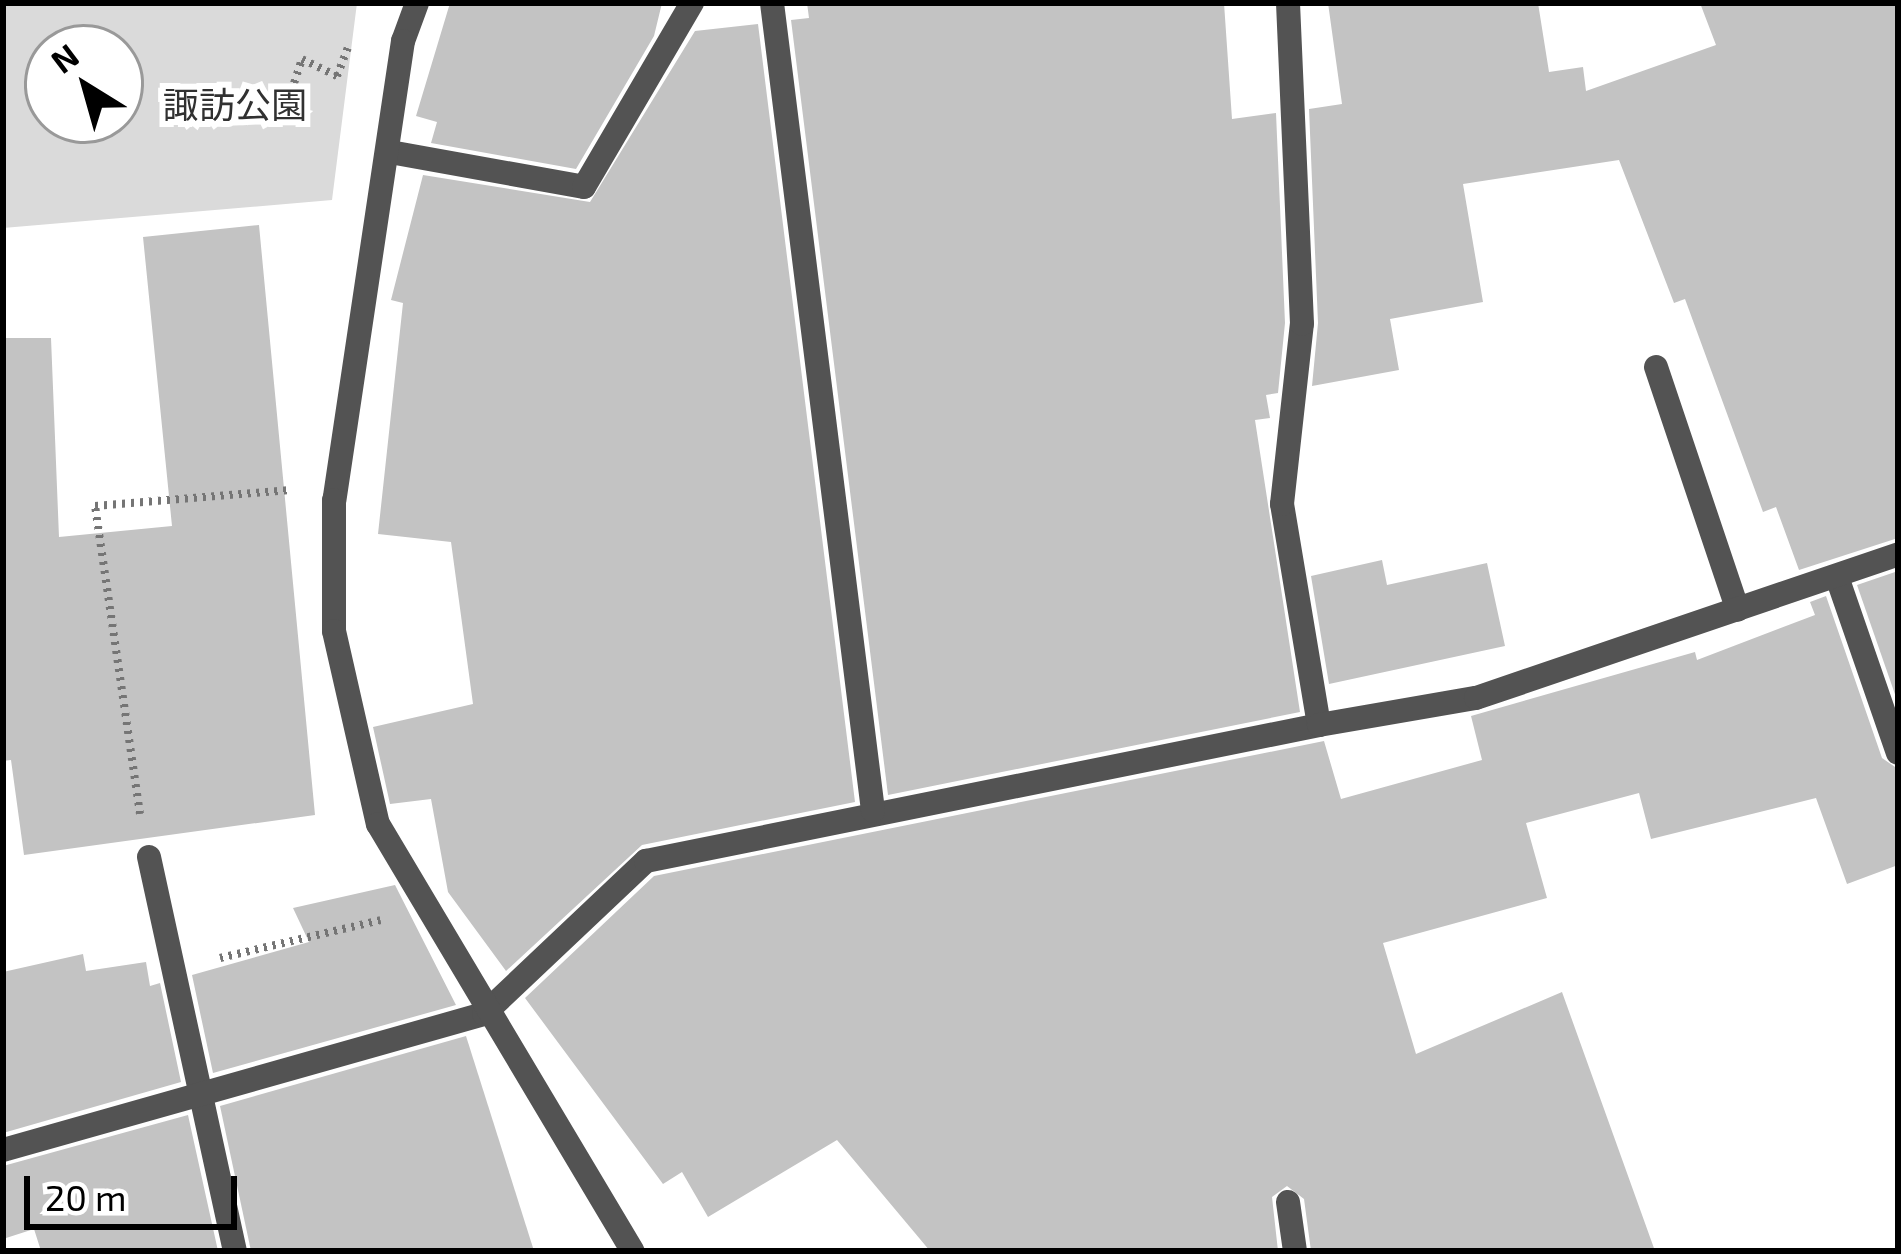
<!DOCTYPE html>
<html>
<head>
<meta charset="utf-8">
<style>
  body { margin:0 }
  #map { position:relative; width:1901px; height:1254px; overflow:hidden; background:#fff; font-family:"Exo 2","Noto Sans JP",sans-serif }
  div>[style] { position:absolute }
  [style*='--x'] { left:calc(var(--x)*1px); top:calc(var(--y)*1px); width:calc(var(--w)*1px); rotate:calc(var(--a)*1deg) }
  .green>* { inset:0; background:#dadada }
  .building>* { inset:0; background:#c3c3c3 }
  .path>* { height:8px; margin-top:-4px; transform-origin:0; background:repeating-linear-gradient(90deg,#757575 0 3px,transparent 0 9px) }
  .service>* { height:24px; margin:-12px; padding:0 12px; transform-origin:12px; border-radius:12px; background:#535353 }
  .minor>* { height:24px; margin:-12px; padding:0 12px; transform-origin:12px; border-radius:12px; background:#535353 }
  span { translate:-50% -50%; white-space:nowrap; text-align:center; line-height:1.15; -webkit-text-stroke:12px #fff; paint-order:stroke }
  .park-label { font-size:36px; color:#313131 }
  .frame { position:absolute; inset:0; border:6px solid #000; pointer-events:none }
  .north { position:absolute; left:24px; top:24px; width:120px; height:120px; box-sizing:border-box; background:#fff; border:3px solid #999; border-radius:50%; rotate:323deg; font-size:33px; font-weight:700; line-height:48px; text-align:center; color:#000 }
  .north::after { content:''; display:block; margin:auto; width:42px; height:54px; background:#000; clip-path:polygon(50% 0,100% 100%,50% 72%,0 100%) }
  .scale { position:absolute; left:24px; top:1176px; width:213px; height:54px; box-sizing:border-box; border:6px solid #000; border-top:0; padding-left:15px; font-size:36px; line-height:42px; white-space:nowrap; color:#000; -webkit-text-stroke:9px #fff; paint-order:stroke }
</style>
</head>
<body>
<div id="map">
  <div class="green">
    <i style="clip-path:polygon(evenodd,3px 3px,357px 3px,332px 200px,3px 228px,3px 3px,48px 48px,120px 48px,120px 120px,48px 120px,48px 48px)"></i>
  </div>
  <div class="building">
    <i style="clip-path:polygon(450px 3px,662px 3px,654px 36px,576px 169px,431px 143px,437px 122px,416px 116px)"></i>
    <i style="clip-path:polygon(807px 3px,1224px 3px,1232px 119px,1276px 113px,1285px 323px,1278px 393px,1266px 395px,1270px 418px,1255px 420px,1300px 712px,888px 795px,791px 20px,809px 18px)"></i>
    <i style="clip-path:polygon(1328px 3px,1538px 3px,1549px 72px,1583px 67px,1586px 91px,1716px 45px,1700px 3px,1898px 3px,1898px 538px,1799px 570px,1776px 507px,1763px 512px,1685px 299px,1674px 303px,1619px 160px,1463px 184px,1483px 302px,1390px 319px,1399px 370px,1312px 386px,1318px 323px,1309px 109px,1342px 104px)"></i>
    <i style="clip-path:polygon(758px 24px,855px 802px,642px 845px,506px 971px,448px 892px,431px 799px,390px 804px,373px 727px,473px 704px,451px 542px,378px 534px,403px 303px,391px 300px,423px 175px,590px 202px,695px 31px)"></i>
    <i style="clip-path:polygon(259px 225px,315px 815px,24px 855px,11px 760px,3px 761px,3px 338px,51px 338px,59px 537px,172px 526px,143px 237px)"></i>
    <i style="clip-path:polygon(1382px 560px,1387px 585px,1487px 563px,1505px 646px,1329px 684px,1311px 576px)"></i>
    <i style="clip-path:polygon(1898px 571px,1898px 703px,1857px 585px)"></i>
    <i style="clip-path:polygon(1826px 596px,1882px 758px,1898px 769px,1898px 865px,1847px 884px,1816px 798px,1651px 839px,1639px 793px,1526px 823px,1547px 898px,1383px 943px,1416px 1054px,1562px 992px,1655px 1251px,1311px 1251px,1304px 1199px,1287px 1186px,1272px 1197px,1278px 1251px,930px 1251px,837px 1140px,708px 1217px,682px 1172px,663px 1184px,525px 998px,654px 876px,1324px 741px,1341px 799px,1482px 760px,1471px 716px,1695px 652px,1697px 660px,1815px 615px,1810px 602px)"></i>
    <i style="clip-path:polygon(395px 885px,456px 1005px,213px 1073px,192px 975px,309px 942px,293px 908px)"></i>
    <i style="clip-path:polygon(83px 954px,86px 971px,146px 962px,150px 986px,160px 983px,181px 1082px,3px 1133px,3px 972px)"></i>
    <i style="clip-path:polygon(466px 1036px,534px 1251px,251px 1251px,220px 1106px)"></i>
    <i style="clip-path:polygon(188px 1115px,218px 1251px,41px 1251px,34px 1229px,3px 1239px,3px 1166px)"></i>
  </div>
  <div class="path">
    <i style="--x:283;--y:117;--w:61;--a:-71.9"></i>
    <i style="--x:302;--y:59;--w:39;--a:26"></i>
    <i style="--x:337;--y:76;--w:30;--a:-69"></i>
    <i style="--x:140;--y:814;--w:311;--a:-98.3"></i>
    <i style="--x:95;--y:506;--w:196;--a:-4.7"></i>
    <i style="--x:220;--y:958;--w:165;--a:-13.3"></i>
  </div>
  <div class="service">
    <i style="--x:390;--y:152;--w:197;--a:10.2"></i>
    <i style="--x:584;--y:187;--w:213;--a:-59.6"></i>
    <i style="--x:1656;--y:367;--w:256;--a:71.4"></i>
    <i style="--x:1837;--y:577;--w:186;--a:70.9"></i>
    <i style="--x:149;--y:857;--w:403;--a:77.7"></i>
    <i style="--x:3;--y:1150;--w:500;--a:-15.8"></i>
    <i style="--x:484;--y:1014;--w:223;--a:-43.4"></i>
    <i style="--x:646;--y:861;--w:687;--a:-11.42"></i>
    <i style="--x:1319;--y:725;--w:224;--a:-99.5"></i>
    <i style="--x:1282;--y:504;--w:181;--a:-83.7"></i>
  </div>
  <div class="minor">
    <i style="--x:417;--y:3;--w:40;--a:110.2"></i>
    <i style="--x:403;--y:41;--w:464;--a:98.5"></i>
    <i style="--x:334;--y:500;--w:131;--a:90"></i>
    <i style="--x:334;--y:631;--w:198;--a:77.2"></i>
    <i style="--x:378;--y:824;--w:497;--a:59.2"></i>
    <i style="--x:772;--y:3;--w:814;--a:82.87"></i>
    <i style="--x:1288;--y:3;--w:321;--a:87.5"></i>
    <i style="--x:1319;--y:725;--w:159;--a:-9.8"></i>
    <i style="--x:1476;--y:698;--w:446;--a:-18.8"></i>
    <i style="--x:1288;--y:1202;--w:49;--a:81.9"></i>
  </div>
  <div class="park-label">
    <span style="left:235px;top:104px">諏訪公園</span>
  </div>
  <div class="frame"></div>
  <div class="north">N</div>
  <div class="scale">20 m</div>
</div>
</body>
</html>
